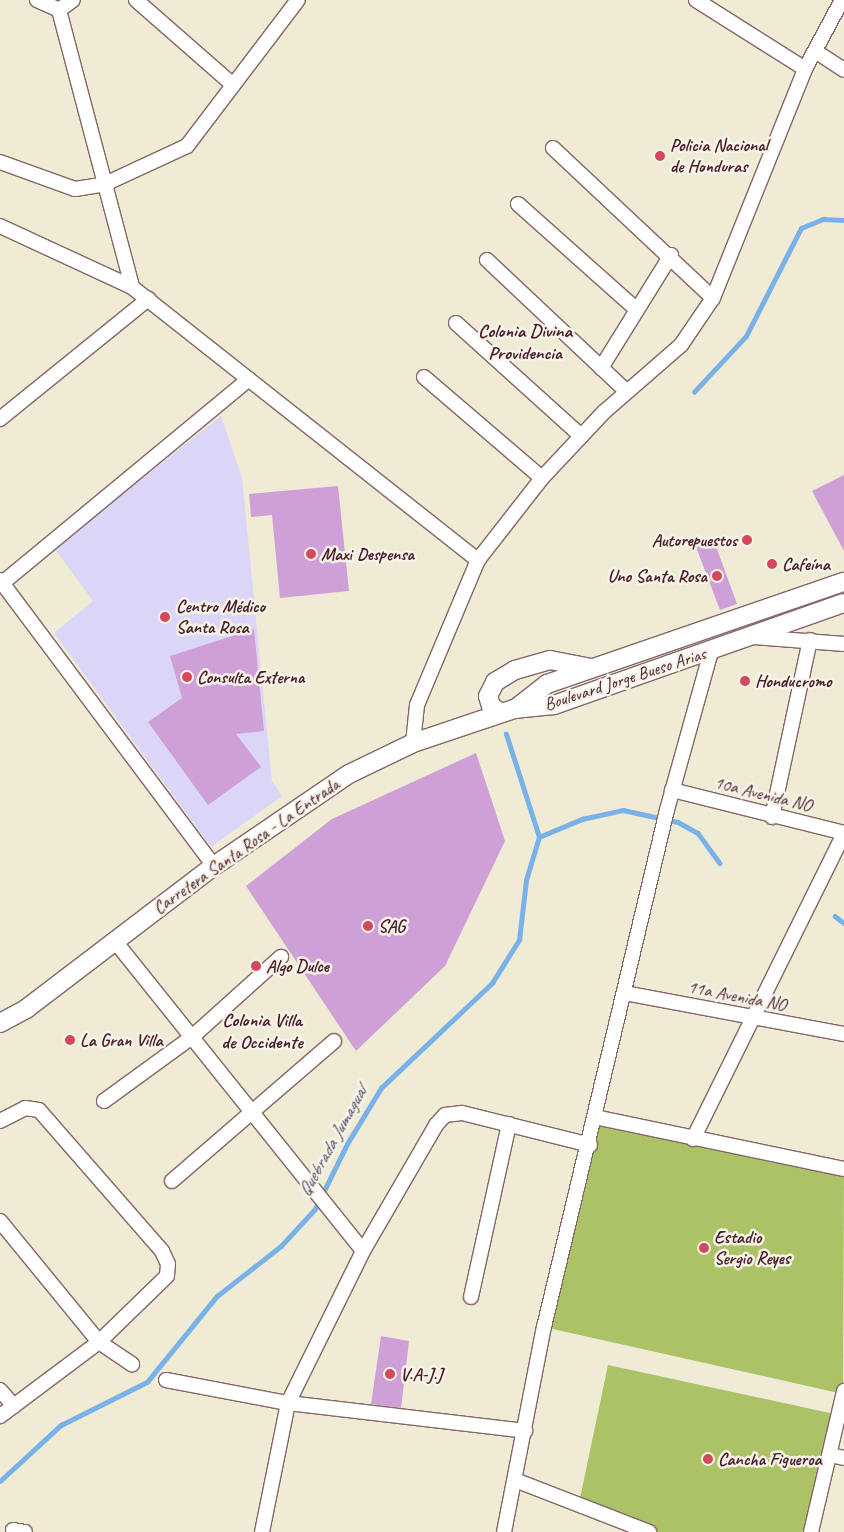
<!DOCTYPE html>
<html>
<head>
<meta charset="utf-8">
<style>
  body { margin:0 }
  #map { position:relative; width:844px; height:1532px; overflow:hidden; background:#f0ebd5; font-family:Caveat,sans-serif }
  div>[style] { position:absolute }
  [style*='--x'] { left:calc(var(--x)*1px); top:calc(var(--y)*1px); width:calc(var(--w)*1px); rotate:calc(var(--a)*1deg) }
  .built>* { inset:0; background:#dbd6f7 }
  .green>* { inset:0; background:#acc267 }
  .stream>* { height:4.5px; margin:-2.25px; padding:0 2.25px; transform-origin:2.25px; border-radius:2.25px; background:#79b1e9 }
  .building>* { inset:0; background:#cf9fd7 }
  .roads { filter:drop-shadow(1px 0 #846666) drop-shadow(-1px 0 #846666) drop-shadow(0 1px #846666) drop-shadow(0 -1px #846666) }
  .minor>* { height:14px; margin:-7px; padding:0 7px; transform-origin:7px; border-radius:7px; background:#fff }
  .major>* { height:18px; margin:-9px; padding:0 9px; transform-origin:9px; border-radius:9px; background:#fff }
  .dots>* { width:14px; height:14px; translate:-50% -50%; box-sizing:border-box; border:2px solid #f7f3e8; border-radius:50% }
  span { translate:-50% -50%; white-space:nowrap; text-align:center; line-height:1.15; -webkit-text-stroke:5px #f7f3e8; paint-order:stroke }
  .poi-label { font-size:18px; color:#4a1f2b; font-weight:700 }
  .left { translate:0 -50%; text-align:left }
  .right { translate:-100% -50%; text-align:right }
  .street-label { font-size:18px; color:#4a1f2b }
  .neighbourhood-label { font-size:19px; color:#4a1f2b; font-weight:700 }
  .water-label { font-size:19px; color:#5a526e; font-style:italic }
</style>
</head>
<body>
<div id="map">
  <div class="built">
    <i style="clip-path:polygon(221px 416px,242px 478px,272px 781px,282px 796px,211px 847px,54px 633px,93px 601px,54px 548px)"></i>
  </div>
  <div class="green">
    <i style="clip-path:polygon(595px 1117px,844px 1169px,843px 1394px,544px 1327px)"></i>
    <i style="clip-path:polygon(608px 1365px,839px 1415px,810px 1532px,652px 1532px,579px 1503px)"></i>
  </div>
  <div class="stream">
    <i style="--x:694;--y:392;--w:76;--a:-47.1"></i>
    <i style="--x:746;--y:336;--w:121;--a:-63"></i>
    <i style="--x:801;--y:228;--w:24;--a:-22"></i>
    <i style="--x:823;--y:219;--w:21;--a:3"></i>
    <i style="--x:539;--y:837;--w:47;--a:-22.7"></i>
    <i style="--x:582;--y:819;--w:42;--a:-12.4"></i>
    <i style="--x:623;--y:810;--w:56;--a:12.3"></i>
    <i style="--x:678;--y:822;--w:23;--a:29"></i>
    <i style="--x:698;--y:833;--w:37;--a:54"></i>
    <i style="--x:835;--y:916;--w:11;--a:38"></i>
    <i style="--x:0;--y:1481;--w:83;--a:-42.6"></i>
    <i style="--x:61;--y:1425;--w:96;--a:-26.6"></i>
    <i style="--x:147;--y:1382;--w:111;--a:-50.9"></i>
    <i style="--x:217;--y:1296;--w:81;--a:-38"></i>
    <i style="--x:281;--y:1246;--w:50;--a:-47.4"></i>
    <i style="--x:315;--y:1209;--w:72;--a:-63.8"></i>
    <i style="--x:347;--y:1144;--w:66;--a:-58.7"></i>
    <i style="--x:381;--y:1088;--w:153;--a:-43.4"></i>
    <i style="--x:492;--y:983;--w:51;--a:-57.9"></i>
    <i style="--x:519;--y:940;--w:60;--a:-83.3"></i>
    <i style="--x:526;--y:880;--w:45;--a:-73.2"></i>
    <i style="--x:539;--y:837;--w:108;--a:-107.8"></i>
  </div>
  <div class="building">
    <i style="clip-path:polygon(844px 475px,844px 551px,812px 491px)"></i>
    <i style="clip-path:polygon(338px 486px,349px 591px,280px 598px,272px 515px,251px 517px,249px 494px)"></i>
    <i style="clip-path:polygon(714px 541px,737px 604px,720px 610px,696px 547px)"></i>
    <i style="clip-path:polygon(254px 629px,264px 731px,236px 734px,261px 767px,208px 805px,148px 722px,182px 698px,170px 656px)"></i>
    <i style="clip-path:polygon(476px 753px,505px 841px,445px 966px,356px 1051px,246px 886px,332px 819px)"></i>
    <i style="clip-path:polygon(381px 1336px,409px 1341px,401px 1408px,371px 1404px)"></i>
  </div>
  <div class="roads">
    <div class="minor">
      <i style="--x:37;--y:0;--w:24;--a:24"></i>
      <i style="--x:59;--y:10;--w:17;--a:-36"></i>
      <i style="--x:136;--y:0;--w:129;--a:41.2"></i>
      <i style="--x:696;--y:0;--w:129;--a:32.3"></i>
      <i style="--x:59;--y:10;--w:286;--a:75.2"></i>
      <i style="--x:815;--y:51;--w:35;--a:33"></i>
      <i style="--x:553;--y:148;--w:219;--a:43.2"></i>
      <i style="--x:0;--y:162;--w:80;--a:19.8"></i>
      <i style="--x:75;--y:189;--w:30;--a:-9"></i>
      <i style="--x:105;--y:184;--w:90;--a:-24.9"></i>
      <i style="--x:187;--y:146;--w:183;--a:-52.8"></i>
      <i style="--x:518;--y:204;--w:159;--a:41.7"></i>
      <i style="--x:0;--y:226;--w:145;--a:24.8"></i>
      <i style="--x:132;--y:287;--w:441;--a:38.3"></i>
      <i style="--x:487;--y:260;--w:192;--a:43.3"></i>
      <i style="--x:456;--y:323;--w:169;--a:42.1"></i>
      <i style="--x:601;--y:368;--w:133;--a:-58.2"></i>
      <i style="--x:424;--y:377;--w:155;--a:40.6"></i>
      <i style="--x:0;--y:419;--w:191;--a:-39"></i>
      <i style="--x:0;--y:580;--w:357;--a:53.2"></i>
      <i style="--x:0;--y:585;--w:323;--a:-39.6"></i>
      <i style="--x:754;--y:637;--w:90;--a:4.4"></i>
      <i style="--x:413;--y:743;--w:38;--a:-84"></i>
      <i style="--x:417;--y:705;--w:157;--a:-67.2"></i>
      <i style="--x:478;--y:560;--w:104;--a:-52"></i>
      <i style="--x:542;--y:478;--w:91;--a:-46.8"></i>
      <i style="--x:604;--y:412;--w:102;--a:-41"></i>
      <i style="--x:681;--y:345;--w:57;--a:-55.8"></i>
      <i style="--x:713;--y:298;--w:247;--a:-68.1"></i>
      <i style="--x:805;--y:69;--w:78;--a:-61.8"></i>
      <i style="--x:672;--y:790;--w:177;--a:14"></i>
      <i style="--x:772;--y:817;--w:181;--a:-77.9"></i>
      <i style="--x:114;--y:940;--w:398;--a:51.3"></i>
      <i style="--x:624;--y:993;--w:224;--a:10.6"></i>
      <i style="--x:104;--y:1101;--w:109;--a:-36"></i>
      <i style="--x:192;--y:1037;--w:120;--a:-42"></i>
      <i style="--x:595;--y:1117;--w:254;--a:11.8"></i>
      <i style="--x:0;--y:1121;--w:28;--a:-27"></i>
      <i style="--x:25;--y:1108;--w:14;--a:8"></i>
      <i style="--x:39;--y:1110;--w:187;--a:48.9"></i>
      <i style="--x:162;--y:1251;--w:14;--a:65"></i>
      <i style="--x:168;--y:1264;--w:12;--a:95"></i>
      <i style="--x:167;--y:1276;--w:95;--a:135.9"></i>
      <i style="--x:99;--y:1342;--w:124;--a:143.2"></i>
      <i style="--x:693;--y:1139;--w:341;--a:-63.7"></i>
      <i style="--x:172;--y:1181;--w:214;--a:-40.8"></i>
      <i style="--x:0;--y:1221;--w:156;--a:50.7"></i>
      <i style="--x:99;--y:1342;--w:40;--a:34"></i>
      <i style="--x:471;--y:1297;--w:177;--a:-77.6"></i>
      <i style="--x:166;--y:1380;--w:124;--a:10.7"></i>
      <i style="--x:288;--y:1403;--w:239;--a:6.7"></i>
      <i style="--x:0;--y:1390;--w:21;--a:49"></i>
      <i style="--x:830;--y:1455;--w:14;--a:12"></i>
      <i style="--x:515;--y:1480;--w:144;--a:21.2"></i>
      <i style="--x:13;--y:1530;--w:12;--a:9"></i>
      <i style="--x:262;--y:1532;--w:132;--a:-78.6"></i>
      <i style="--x:288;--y:1403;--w:169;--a:-63.7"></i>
      <i style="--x:363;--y:1251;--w:146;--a:-59.9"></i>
      <i style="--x:436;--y:1125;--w:13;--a:-48"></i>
      <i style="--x:445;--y:1115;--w:17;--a:-7"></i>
      <i style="--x:462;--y:1113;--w:132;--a:14"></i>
      <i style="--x:504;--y:1532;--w:209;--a:-79"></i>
      <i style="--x:544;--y:1327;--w:531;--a:-76.62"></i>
      <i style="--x:667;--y:810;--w:165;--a:-74.5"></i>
      <i style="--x:811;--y:1532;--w:145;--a:-76.8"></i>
    </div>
    <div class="major">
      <i style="--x:515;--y:709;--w:41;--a:-38"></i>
      <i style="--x:547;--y:684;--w:314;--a:-19"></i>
      <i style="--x:501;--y:713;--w:12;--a:-145"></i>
      <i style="--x:491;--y:706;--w:10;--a:-107"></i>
      <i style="--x:488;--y:696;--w:16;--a:-63"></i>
      <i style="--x:495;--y:682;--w:23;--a:-31"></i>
      <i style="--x:515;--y:670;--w:36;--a:-16"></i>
      <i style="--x:550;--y:660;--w:42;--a:11"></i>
      <i style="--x:0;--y:1023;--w:30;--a:-28"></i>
      <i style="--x:26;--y:1009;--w:236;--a:-37.3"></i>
      <i style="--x:214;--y:866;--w:163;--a:-34.3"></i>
      <i style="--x:349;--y:774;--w:71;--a:-25.8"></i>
      <i style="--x:413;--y:743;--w:107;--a:-18.6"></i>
      <i style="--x:514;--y:709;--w:40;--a:-5.7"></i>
      <i style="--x:554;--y:705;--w:307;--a:-19.4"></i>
    </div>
  </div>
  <div class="dots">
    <i style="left:660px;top:156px;background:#d1495b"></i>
    <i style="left:747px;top:540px;background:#d1495b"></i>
    <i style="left:311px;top:554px;background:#d1495b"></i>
    <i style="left:772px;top:564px;background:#d1495b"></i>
    <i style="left:717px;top:576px;background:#d1495b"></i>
    <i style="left:165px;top:617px;background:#d1495b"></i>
    <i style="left:187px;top:677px;background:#d1495b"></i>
    <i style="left:745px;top:681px;background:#d1495b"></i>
    <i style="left:368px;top:926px;background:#d1495b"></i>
    <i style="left:256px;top:966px;background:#d1495b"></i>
    <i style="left:70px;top:1040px;background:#d1495b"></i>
    <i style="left:704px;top:1248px;background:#d1495b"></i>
    <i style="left:390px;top:1374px;background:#d1495b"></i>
    <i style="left:708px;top:1459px;background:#d1495b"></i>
  </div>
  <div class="poi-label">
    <span class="left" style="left:670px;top:156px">Policia Nacional<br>de Honduras</span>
    <span class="right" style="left:737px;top:540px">Autorepuestos</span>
    <span class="left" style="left:321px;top:554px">Maxi Despensa</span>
    <span class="left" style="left:782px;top:564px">Cafeína</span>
    <span class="right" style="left:707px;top:576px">Uno Santa Rosa</span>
    <span class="left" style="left:176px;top:617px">Centro Médico<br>Santa Rosa</span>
    <span class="left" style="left:197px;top:677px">Consulta Externa</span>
    <span class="left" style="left:755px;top:681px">Honducromo</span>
    <span class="left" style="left:378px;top:926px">SAG</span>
    <span class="left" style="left:266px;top:966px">Algo Dulce</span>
    <span class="left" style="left:80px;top:1040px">La Gran Villa</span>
    <span class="left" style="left:714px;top:1248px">Estadio<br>Sergio Reyes</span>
    <span class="left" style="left:400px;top:1374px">V.A-J.J</span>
    <span class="left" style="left:718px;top:1459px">Cancha Figueroa</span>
  </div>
  <div class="street-label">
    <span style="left:625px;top:679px;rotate:-18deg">Boulevard Jorge Bueso Arias</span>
    <span style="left:763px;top:794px;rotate:14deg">10a Avenida NO</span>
    <span style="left:246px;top:846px;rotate:-35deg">Carretera Santa Rosa - La Entrada</span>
    <span style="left:737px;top:996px;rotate:11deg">11a Avenida NO</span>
  </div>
  <div class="neighbourhood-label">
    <span style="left:525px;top:343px">Colonia Divina<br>Providencia</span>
    <span style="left:262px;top:1032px">Colonia Villa<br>de Occidente</span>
  </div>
  <div class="water-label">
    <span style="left:333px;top:1142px;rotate:-61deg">Quebrada Jumagual</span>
  </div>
</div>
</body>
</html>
